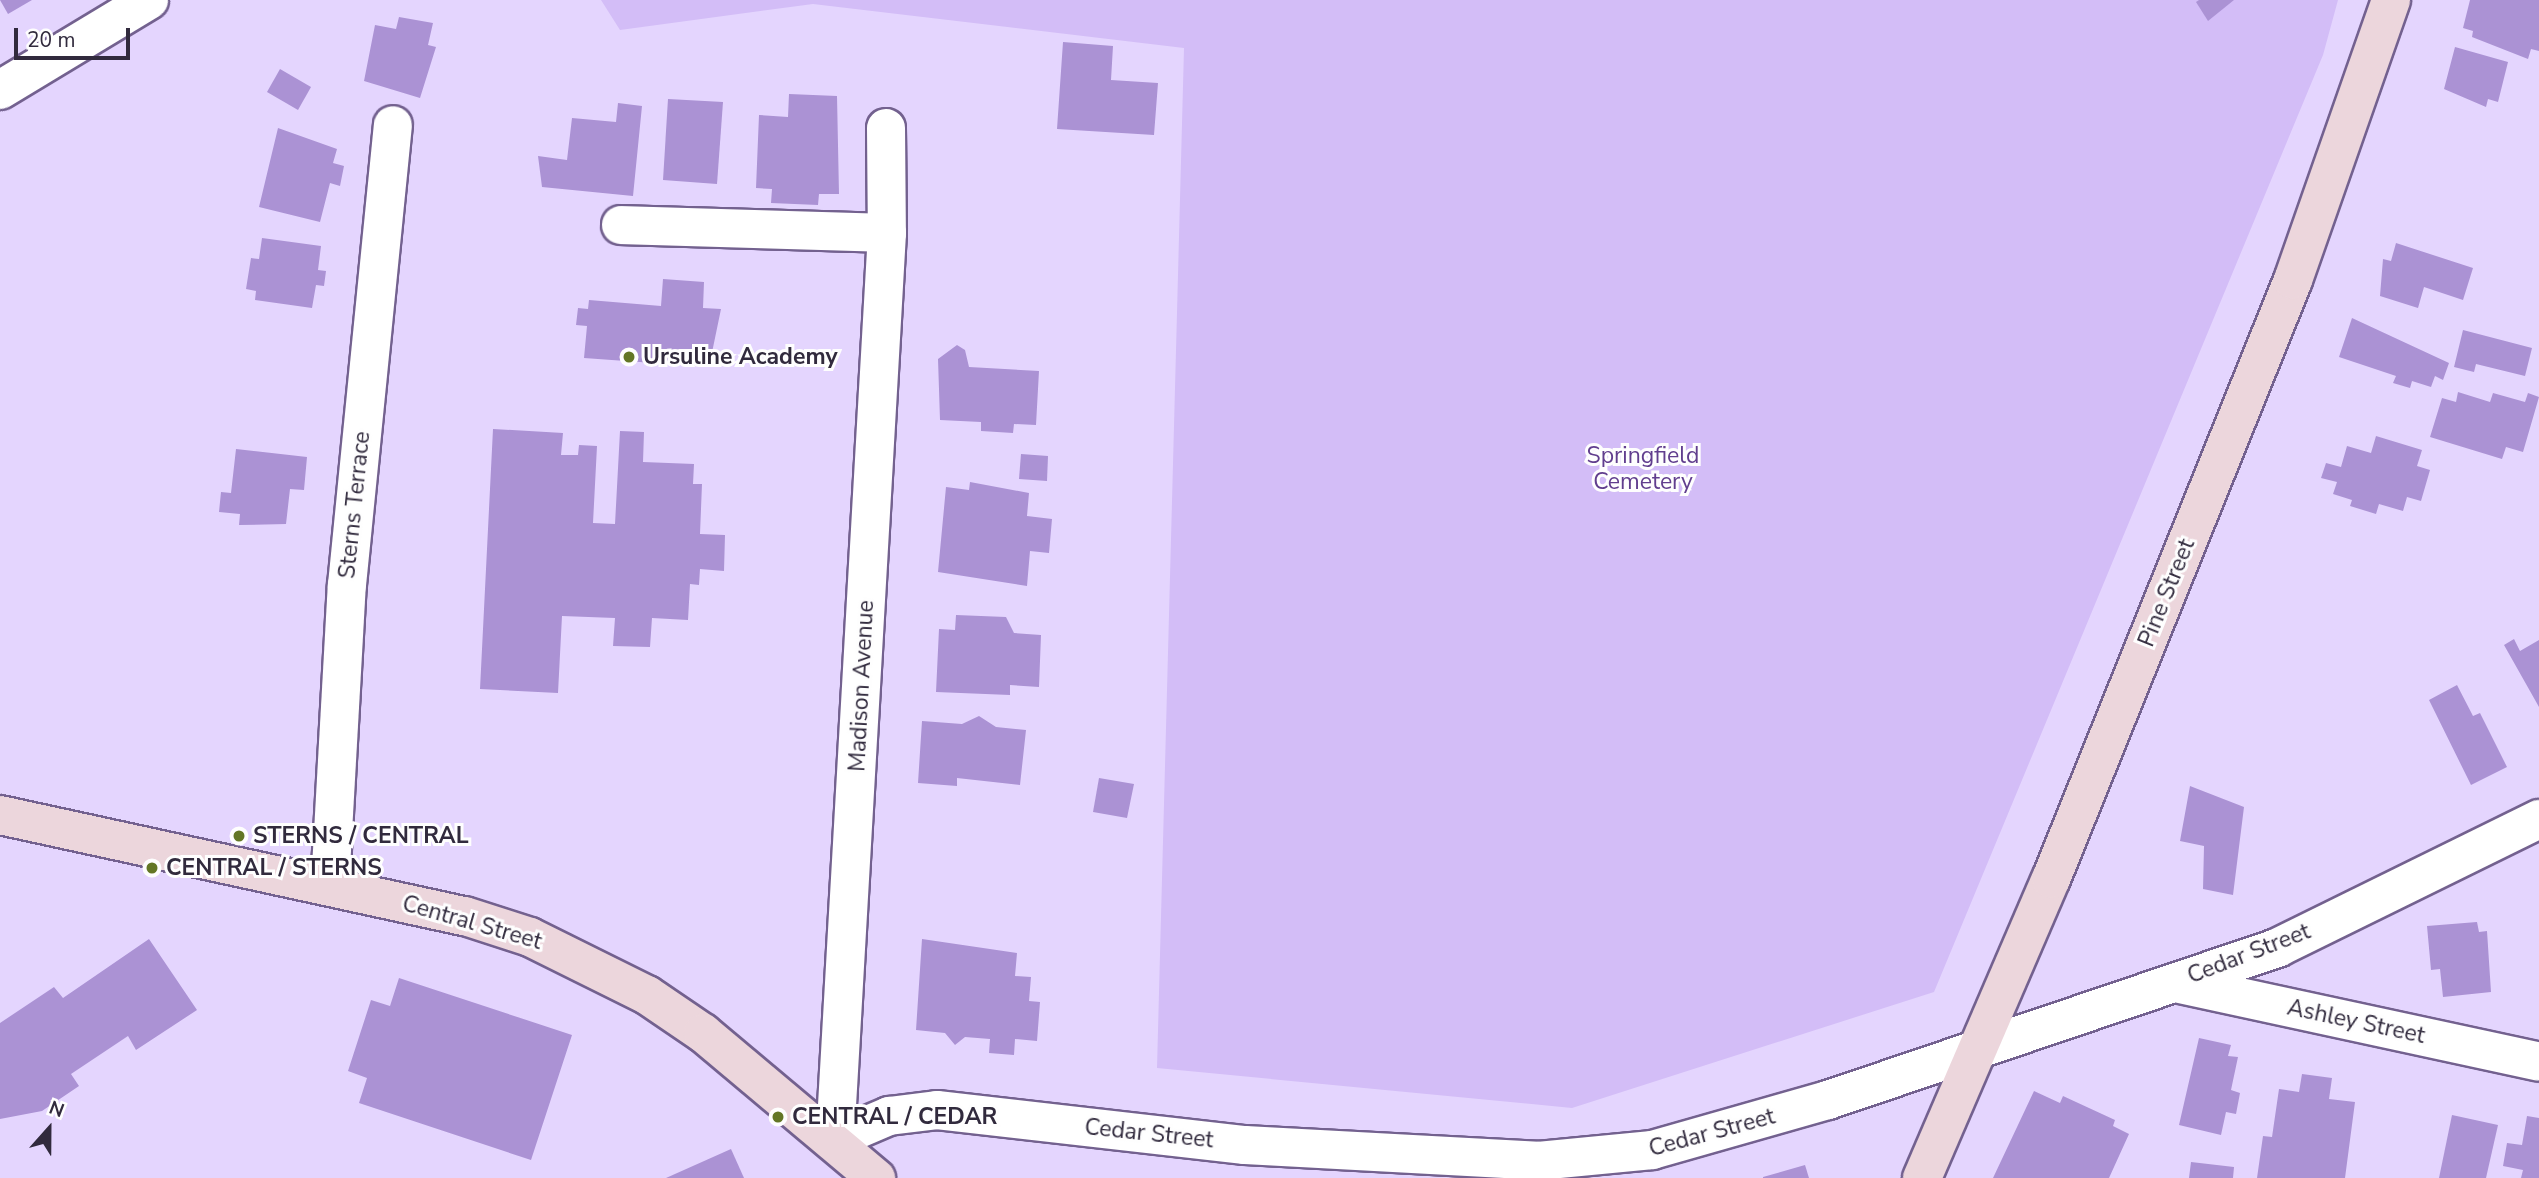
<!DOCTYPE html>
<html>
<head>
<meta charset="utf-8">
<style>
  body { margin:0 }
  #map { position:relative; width:2539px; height:1178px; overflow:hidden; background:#e4d5fe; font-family:"Nunito Sans",sans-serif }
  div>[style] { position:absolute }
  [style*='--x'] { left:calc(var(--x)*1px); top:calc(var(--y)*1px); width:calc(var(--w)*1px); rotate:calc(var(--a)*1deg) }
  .green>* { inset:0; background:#d3bdf7 }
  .building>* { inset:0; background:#ab92d4 }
  .roads { filter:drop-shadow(2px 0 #73618f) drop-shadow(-2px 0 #73618f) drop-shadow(0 2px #73618f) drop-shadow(0 -2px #73618f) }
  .street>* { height:38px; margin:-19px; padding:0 19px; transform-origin:19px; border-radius:19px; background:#fff }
  .secondary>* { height:38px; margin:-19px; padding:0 19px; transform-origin:19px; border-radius:19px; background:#ecd6dc }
  .dots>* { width:19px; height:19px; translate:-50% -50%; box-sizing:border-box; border:4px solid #fefefe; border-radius:50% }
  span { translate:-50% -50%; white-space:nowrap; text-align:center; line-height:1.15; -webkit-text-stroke:6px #fefefe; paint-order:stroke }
  .poi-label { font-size:23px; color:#312a3d; font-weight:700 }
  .left { translate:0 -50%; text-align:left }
  .park-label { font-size:23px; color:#613e8e }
  .street-label { font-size:23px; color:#312a3d }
  .north { position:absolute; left:14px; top:1094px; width:70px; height:70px; -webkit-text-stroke:5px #fefefe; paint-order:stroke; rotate:21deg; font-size:19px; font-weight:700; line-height:28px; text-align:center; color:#312a3d }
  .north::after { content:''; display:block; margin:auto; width:24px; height:32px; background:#312a3d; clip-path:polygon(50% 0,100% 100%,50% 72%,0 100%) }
  .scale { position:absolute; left:14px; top:28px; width:116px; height:32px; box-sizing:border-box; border:4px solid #312a3d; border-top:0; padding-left:9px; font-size:21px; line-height:24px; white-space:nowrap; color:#312a3d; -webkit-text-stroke:5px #fefefe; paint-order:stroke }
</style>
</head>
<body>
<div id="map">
  <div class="green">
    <i style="clip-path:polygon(601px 0,2338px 0,2323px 55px,1934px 992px,1572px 1108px,1157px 1068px,1184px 48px,813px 4px,620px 30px)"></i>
  </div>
  <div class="building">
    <i style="clip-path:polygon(0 0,32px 0,8px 14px)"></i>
    <i style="clip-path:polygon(2234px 0,2208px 21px,2196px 2px,2199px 0)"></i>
    <i style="clip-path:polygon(2470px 0,2539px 0,2539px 51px,2531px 49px,2528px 59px,2472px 37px,2473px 31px,2463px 28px)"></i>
    <i style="clip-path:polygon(399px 17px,433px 23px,428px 45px,436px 47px,420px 98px,364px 81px,375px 25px,396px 29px)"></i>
    <i style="clip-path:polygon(1063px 42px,1113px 46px,1111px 80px,1158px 83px,1154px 135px,1057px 129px)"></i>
    <i style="clip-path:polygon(2455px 47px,2508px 62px,2498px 102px,2488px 99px,2486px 107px,2444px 89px)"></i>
    <i style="clip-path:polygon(280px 69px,311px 87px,298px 110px,267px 92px)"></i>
    <i style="clip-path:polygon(789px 94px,837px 96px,839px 194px,819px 194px,818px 205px,771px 203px,772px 189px,756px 188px,759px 115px,788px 117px)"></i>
    <i style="clip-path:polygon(668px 99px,723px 102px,717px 184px,663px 180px)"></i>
    <i style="clip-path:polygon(618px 103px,642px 106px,633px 196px,542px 187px,538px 156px,567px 160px,572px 118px,616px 122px)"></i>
    <i style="clip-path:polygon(278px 128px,337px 149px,333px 163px,344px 166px,340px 186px,330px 183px,320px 222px,259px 207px)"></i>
    <i style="clip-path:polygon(262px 238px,321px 246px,318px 270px,326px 271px,324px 286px,316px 285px,312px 308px,255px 300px,256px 291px,246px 289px,251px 258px,259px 259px)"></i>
    <i style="clip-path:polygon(2396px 243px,2473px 268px,2463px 300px,2424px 287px,2418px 308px,2380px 296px,2383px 259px,2391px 261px)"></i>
    <i style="clip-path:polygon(663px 279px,704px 282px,703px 308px,721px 309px,709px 367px,584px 358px,587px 326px,576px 325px,578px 308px,588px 309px,589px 300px,661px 306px)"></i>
    <i style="clip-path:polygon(2352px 318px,2449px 363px,2443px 380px,2435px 376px,2431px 387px,2412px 381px,2410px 388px,2393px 383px,2396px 376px,2339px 357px)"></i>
    <i style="clip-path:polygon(2463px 330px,2532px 348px,2525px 376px,2476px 364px,2474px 372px,2454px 367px)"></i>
    <i style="clip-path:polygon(957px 345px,965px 350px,969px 367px,1039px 371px,1036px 425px,1014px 424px,1013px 433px,981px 431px,981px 422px,940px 420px,938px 359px)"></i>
    <i style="clip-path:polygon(2458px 392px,2490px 402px,2493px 393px,2525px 402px,2528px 393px,2539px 397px,2523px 452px,2506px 447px,2502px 459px,2430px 437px,2442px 398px,2456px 402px)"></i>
    <i style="clip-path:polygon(493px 429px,563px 433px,561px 455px,578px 455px,579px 445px,597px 446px,593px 523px,615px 524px,620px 431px,644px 432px,643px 462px,694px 464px,693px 484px,702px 484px,700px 534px,725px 535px,724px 571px,700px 569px,699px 585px,690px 584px,688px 620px,652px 618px,650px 647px,613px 646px,615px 618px,562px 616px,558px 693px,480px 689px)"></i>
    <i style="clip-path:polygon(2376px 436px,2422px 450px,2417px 466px,2430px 470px,2421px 501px,2407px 497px,2403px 511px,2379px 504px,2376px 514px,2350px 506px,2352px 500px,2333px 494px,2337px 482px,2321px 478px,2326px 463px,2341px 467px,2347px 446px,2371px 453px)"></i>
    <i style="clip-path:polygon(236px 449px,307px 457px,304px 490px,290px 489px,286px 524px,239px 525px,240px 514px,219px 512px,221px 492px,231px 493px)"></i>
    <i style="clip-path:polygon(1021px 454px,1048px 456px,1047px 481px,1019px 479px)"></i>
    <i style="clip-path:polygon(970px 482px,1029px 493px,1027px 516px,1052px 519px,1049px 553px,1030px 551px,1027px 586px,938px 572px,946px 487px,969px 490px)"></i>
    <i style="clip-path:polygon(956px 615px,1006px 617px,1014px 633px,1041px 635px,1039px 687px,1010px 685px,1010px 695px,936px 692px,939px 629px,955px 630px)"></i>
    <i style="clip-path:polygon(2514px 639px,2520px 651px,2539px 640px,2539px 707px,2504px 645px)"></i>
    <i style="clip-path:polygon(2457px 685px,2473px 716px,2480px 713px,2507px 767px,2471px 785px,2429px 700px)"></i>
    <i style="clip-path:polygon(979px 716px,996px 727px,1026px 730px,1020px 785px,957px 778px,957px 786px,918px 783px,922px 721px,962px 724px)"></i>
    <i style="clip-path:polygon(1099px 778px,1134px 784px,1127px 818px,1093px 812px)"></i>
    <i style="clip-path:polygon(2190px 786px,2244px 807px,2233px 895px,2203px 889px,2204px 846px,2180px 841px)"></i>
    <i style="clip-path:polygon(2477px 922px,2479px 932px,2487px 931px,2491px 992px,2443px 997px,2440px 969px,2431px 970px,2427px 926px)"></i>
    <i style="clip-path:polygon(149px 939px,197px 1010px,136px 1050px,128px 1036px,71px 1074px,79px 1086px,42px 1111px,0 1119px,0 1023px,54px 987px,63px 998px)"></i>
    <i style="clip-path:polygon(922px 939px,1017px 953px,1015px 976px,1031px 977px,1029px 1001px,1040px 1002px,1037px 1041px,1015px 1039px,1014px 1055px,989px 1053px,990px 1039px,965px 1037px,955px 1045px,945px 1033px,916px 1030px)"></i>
    <i style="clip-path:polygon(399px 978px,572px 1035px,531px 1160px,359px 1103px,367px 1078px,348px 1071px,371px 1000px,390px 1006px)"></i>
    <i style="clip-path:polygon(2199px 1038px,2231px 1045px,2228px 1056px,2238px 1057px,2231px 1090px,2240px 1093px,2236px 1114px,2226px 1112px,2221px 1135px,2179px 1125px)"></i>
    <i style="clip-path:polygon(2302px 1074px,2332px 1078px,2329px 1099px,2355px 1102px,2345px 1178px,2257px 1178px,2263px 1136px,2272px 1137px,2279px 1089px,2299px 1092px)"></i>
    <i style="clip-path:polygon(2034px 1091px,2060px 1103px,2063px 1096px,2115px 1120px,2113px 1126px,2129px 1134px,2109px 1178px,1993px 1178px)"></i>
    <i style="clip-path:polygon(2452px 1115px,2498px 1125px,2486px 1178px,2439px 1178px)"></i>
    <i style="clip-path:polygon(2527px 1116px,2539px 1118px,2539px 1178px,2521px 1178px,2523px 1170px,2503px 1166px,2507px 1143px,2522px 1145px)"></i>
    <i style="clip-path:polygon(731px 1149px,744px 1178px,666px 1178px)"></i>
    <i style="clip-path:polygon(2191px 1162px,2234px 1167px,2233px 1178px,2189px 1178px)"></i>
    <i style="clip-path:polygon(1805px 1165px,1809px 1178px,1763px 1178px,1763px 1177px)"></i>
  </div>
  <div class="roads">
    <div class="street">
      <i style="--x:0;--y:90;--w:174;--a:-31.1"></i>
      <i style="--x:886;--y:128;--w:105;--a:89.5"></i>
      <i style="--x:887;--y:233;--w:907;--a:93.28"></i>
      <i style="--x:835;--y:1139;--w:59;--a:-23.1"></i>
      <i style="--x:889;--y:1116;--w:48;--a:-7.1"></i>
      <i style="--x:937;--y:1110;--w:310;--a:6.5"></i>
      <i style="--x:1245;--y:1145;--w:293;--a:3.1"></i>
      <i style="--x:1538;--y:1161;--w:115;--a:-5.5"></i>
      <i style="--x:1652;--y:1150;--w:183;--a:-15.9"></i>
      <i style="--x:1828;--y:1100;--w:476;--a:-18.7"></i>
      <i style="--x:2279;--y:947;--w:290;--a:-26.2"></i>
      <i style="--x:621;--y:225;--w:266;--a:1.7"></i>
      <i style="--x:330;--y:886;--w:301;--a:-86.8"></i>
      <i style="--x:347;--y:585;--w:462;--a:-84.3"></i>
      <i style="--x:2175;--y:983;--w:372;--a:12.2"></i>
    </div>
    <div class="secondary">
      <i style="--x:0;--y:815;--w:476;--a:12.3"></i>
      <i style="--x:465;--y:916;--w:68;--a:17.9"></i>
      <i style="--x:530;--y:937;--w:131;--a:26.4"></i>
      <i style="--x:647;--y:995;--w:68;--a:34.2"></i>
      <i style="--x:703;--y:1033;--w:226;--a:40"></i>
      <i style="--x:1922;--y:1178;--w:326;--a:-66.7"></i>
      <i style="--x:2051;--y:879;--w:646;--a:-68"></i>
      <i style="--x:2293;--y:280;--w:297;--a:-70.7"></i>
    </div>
  </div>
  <div class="dots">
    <i style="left:629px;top:357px;background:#637625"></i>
    <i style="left:239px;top:836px;background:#637625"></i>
    <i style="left:152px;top:868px;background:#637625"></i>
    <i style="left:778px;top:1117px;background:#637625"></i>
  </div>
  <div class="poi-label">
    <span class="left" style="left:643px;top:357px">Ursuline Academy</span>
    <span class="left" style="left:253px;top:836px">STERNS / CENTRAL</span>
    <span class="left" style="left:166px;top:868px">CENTRAL / STERNS</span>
    <span class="left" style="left:792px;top:1117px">CENTRAL / CEDAR</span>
  </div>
  <div class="park-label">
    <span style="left:1643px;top:469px">Springfield<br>Cemetery</span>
  </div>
  <div class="street-label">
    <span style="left:355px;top:505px;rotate:-84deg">Sterns Terrace</span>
    <span style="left:2167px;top:593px;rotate:-68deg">Pine Street</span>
    <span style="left:862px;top:686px;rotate:-87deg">Madison Avenue</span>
    <span style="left:472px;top:923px;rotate:16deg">Central Street</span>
    <span style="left:2249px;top:954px;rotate:-21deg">Cedar Street</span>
    <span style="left:2356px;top:1022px;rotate:12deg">Ashley Street</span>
    <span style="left:1712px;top:1133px;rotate:-15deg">Cedar Street</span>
    <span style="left:1149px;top:1134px;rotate:6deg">Cedar Street</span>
  </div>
  <div class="north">N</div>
  <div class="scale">20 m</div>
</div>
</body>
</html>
